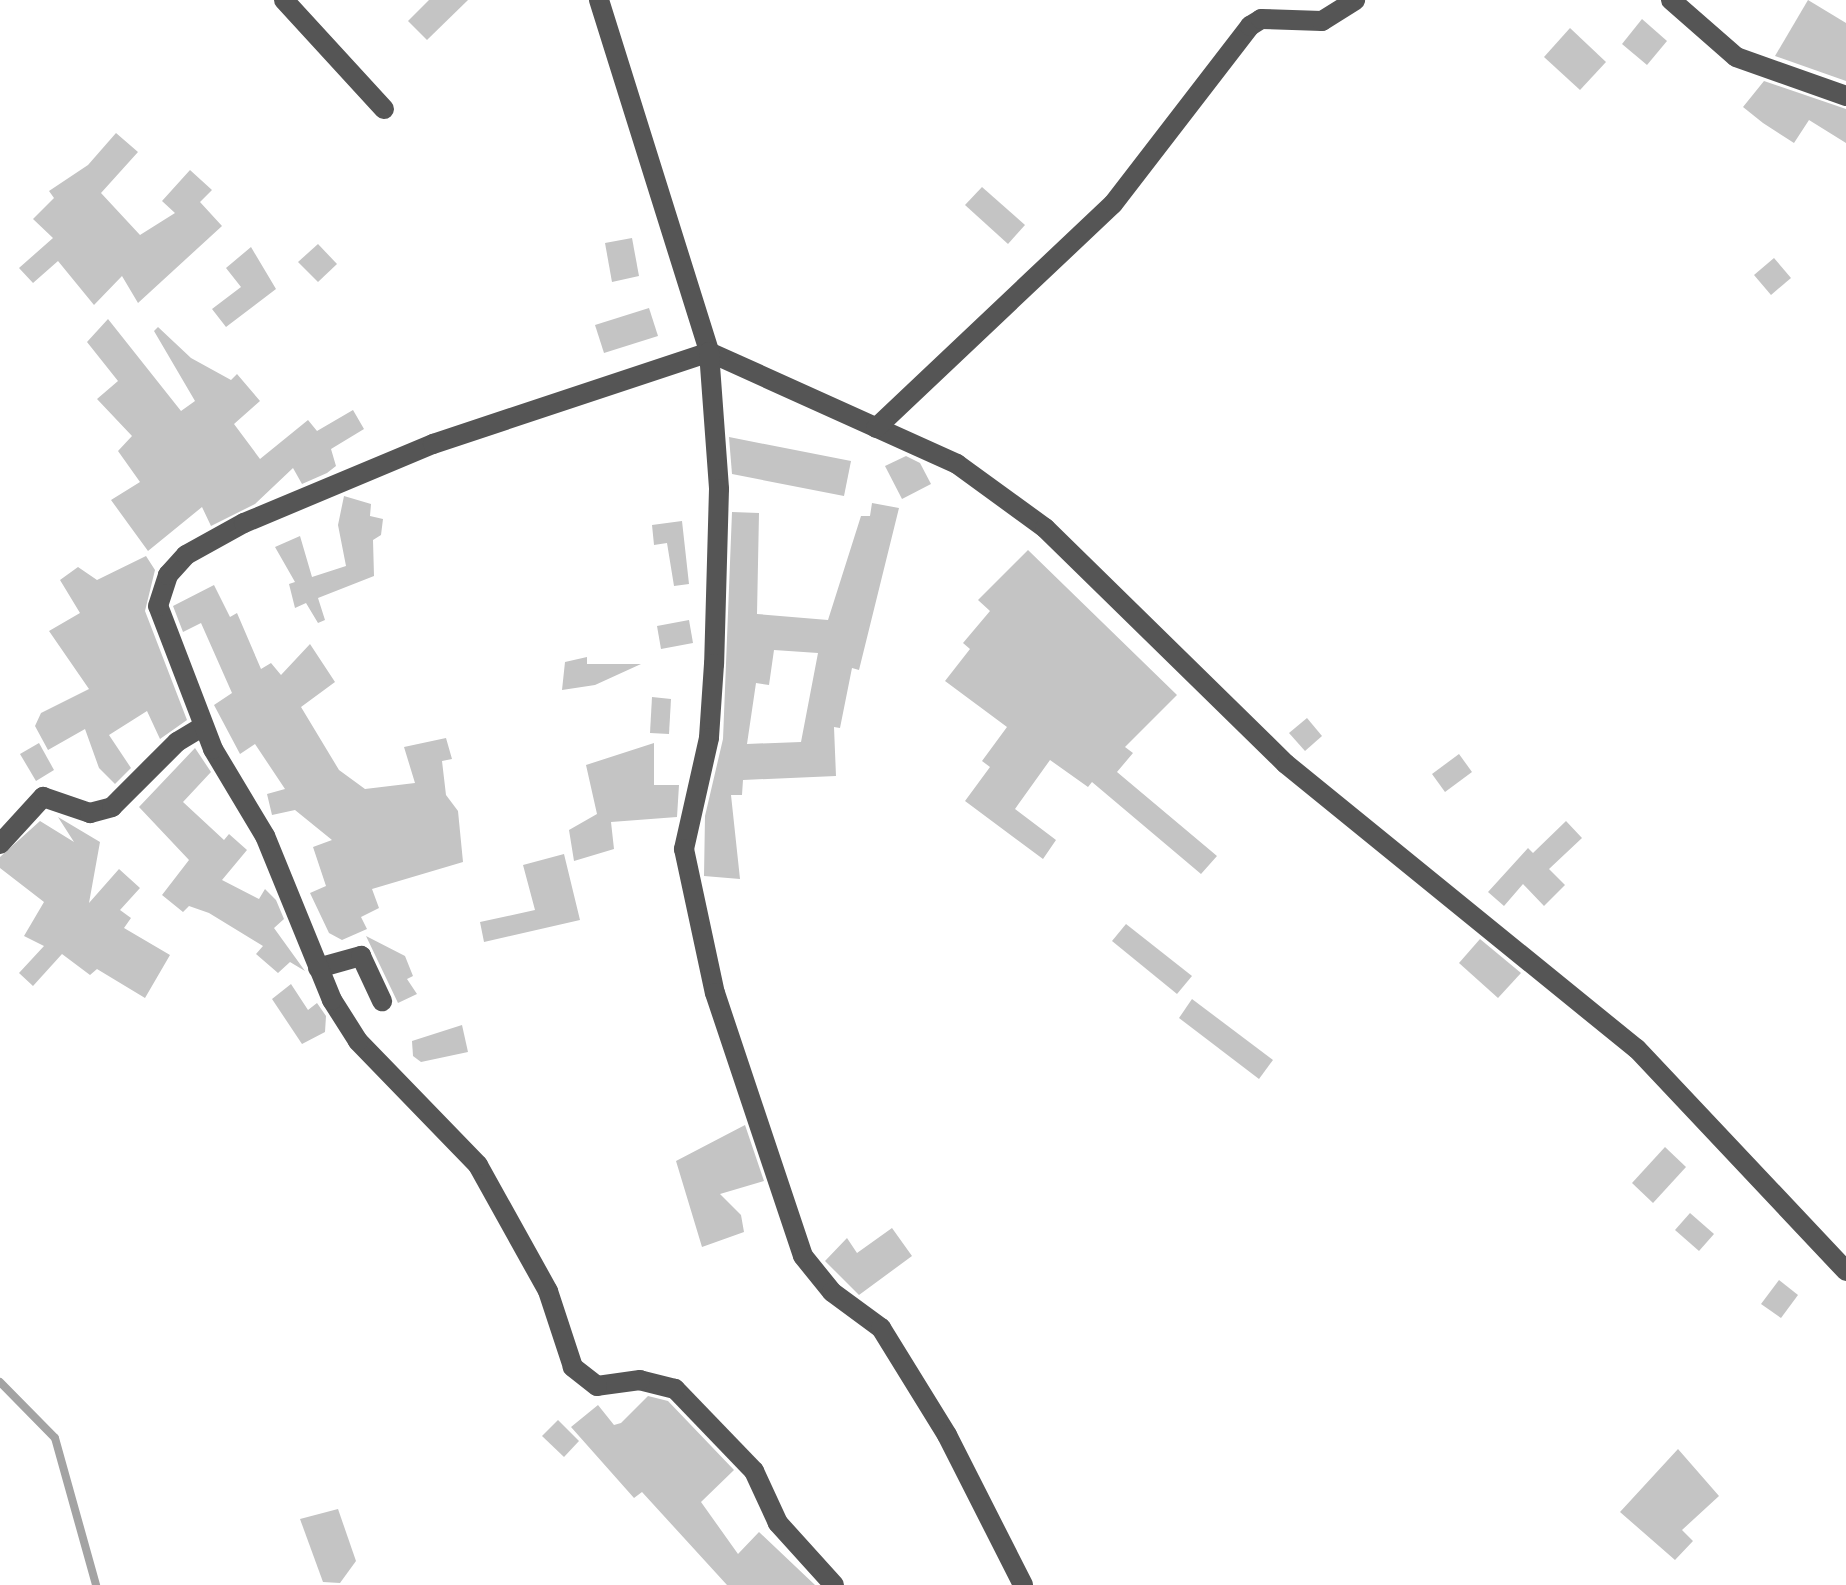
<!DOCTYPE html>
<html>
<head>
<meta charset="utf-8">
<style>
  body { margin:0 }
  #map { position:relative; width:1846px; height:1585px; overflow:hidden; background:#fff; font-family:"Titillium Web",sans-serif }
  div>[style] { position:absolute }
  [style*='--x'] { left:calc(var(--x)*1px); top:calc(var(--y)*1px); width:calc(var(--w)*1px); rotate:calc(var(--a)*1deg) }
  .stream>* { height:8px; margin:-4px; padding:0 4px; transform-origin:4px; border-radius:4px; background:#a3a3a3 }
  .building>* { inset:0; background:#c4c4c4 }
  .street>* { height:20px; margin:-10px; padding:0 10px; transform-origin:10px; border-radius:10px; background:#555 }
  span { translate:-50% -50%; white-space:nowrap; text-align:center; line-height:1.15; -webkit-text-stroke:9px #fff; paint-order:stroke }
</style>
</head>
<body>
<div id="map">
  <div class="stream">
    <i style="--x:0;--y:1382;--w:78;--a:45.5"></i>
    <i style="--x:55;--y:1438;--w:153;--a:74.4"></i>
  </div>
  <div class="building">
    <i style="clip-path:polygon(429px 0,468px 0,427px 40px,408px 21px)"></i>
    <i style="clip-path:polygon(1808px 0,1846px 23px,1846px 81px,1775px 56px)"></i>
    <i style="clip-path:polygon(1642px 19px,1667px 41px,1647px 65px,1622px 44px)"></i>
    <i style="clip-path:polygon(1570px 28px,1606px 62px,1580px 90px,1544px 57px)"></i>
    <i style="clip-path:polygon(1764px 81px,1846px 109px,1846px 143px,1809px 120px,1794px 143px,1763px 123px,1743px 107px)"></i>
    <i style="clip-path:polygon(116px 133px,138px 152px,101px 193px,140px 235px,175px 213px,162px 201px,190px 170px,212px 190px,200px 202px,222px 226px,138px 303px,122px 276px,94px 305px,58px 261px,33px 283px,19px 268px,53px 238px,33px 219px,54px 198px,49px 191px,88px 165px)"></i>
    <i style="clip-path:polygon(982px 187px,1025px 225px,1008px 244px,965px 205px)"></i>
    <i style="clip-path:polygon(632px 238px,639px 276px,612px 282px,605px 243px)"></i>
    <i style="clip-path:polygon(318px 244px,337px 264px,318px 282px,298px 262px)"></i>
    <i style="clip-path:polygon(251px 247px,276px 289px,226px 327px,212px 309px,241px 287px,226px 268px)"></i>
    <i style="clip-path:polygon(1774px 258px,1791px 278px,1771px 295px,1754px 275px)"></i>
    <i style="clip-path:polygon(649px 308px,658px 336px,604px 353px,595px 325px)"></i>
    <i style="clip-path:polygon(108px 319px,181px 411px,195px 401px,154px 331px,158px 327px,191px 358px,231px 380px,237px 374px,260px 401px,234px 424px,260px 459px,308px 420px,317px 431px,353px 410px,364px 429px,331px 449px,336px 466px,327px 473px,302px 484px,293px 468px,255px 504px,211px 526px,202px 507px,148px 551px,111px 500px,140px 482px,118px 451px,132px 436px,97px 399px,118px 381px,87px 342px)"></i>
    <i style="clip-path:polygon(729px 437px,851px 461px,844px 496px,732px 474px)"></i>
    <i style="clip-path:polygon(906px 456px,920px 463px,931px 484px,902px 499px,885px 466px)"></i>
    <i style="clip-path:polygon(344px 496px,371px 504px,370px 516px,383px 519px,381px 535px,373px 540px,374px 576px,318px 598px,325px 620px,318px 623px,306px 603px,295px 608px,289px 584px,295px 582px,275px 547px,300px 536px,312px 577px,346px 566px,338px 525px)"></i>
    <i style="clip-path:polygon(evenodd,872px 503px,899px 508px,859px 670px,852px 668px,840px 728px,834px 727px,836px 776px,743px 780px,742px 795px,731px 795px,740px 879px,704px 876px,705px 816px,723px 739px,732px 512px,759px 513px,757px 614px,828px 620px,861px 516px,870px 516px,872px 503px,774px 650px,818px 653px,801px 742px,747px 744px,756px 683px,769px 685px,774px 650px)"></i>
    <i style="clip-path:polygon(682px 521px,689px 584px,674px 586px,667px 543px,654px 545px,652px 525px)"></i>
    <i style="clip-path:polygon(1028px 550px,1177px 695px,1125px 747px,1133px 753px,1117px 772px,1217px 856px,1201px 874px,1092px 782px,1088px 787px,1050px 760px,1015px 809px,1056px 840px,1043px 859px,965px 801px,990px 767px,982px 761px,1007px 727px,945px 681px,970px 649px,963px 643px,990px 611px,978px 600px)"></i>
    <i style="clip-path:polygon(146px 556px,155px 570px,145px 611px,187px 720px,160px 739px,147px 711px,109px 735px,131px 768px,115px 784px,99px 768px,85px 729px,48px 750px,35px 726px,41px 713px,89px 689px,49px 631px,80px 613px,60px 580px,78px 567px,97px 580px)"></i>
    <i style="clip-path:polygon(214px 585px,230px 617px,237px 613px,261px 669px,271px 663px,281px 675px,310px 644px,335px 682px,301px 707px,339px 770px,365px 789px,415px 783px,404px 747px,446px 738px,452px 759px,442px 761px,446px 795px,458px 811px,463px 862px,372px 889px,379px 908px,361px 917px,367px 929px,342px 940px,329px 933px,310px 893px,326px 886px,313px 847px,332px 840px,295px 810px,272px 815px,267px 794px,285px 789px,255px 744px,240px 754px,214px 705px,232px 693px,201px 623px,183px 632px,173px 606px)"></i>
    <i style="clip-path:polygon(689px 620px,693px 643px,661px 649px,657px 626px)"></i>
    <i style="clip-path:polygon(587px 657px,587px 664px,641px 664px,595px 685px,562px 690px,565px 662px)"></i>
    <i style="clip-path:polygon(652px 697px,671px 699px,669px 734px,650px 733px)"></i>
    <i style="clip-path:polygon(1307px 718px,1322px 736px,1305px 751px,1289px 733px)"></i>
    <i style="clip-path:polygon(39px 743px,54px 770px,36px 781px,20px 754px)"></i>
    <i style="clip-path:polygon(654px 743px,654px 785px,679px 785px,677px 817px,611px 822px,614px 849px,574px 861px,569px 830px,597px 814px,586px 765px)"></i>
    <i style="clip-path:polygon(195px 748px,211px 772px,183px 802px,224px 840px,229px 834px,247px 850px,222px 880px,259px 899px,265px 889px,276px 900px,284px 919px,274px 928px,305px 971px,290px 962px,278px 973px,256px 954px,263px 946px,209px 913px,189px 906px,183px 912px,162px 895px,189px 860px,139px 807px)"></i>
    <i style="clip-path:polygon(1459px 754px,1472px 772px,1445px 792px,1432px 774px)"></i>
    <i style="clip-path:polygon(58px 817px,100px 842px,89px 903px,119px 869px,140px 888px,120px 910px,131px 918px,124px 928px,170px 955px,145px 998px,97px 969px,90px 975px,62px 954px,33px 986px,19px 973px,44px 946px,24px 936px,44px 902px,0 868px,0 857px,40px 821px,74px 842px)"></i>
    <i style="clip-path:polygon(1566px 821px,1582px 838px,1549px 869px,1565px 885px,1544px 906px,1523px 884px,1504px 906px,1488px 892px,1528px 848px,1533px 853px)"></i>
    <i style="clip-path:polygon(564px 854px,580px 920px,484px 942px,480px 922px,535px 910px,523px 865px)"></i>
    <i style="clip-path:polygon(1126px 924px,1192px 976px,1177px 994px,1112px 941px)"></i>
    <i style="clip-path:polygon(366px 936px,405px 956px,413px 976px,407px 979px,417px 994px,398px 1003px)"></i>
    <i style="clip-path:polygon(1480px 939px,1521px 973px,1498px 998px,1459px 963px)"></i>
    <i style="clip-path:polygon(291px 984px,308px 1010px,317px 1003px,326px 1016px,325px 1032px,302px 1044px,272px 999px)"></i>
    <i style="clip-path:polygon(1192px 999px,1273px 1060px,1259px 1079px,1179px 1018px)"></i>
    <i style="clip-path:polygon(462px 1025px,468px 1052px,421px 1062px,413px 1056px,412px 1041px)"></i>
    <i style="clip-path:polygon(745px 1125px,764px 1181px,720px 1194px,741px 1215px,744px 1232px,702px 1247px,676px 1161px)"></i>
    <i style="clip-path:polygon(1665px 1147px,1686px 1167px,1653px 1203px,1632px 1183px)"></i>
    <i style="clip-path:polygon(1690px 1213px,1714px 1234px,1699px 1251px,1675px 1230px)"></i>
    <i style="clip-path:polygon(892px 1228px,912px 1256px,859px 1295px,825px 1261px,847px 1238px,857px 1253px)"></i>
    <i style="clip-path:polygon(1779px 1280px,1798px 1295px,1781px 1318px,1761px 1304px)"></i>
    <i style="clip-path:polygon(648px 1396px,668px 1401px,734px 1470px,701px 1502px,738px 1554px,759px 1532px,815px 1585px,727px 1585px,642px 1492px,634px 1498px,571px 1427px,598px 1405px,614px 1425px,621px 1423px)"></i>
    <i style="clip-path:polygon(558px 1420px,579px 1441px,564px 1457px,542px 1436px)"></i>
    <i style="clip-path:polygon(1678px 1449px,1719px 1496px,1682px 1530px,1693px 1541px,1675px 1560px,1620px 1512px)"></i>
    <i style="clip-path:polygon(338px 1509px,356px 1561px,340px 1583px,323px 1582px,300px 1519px)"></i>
  </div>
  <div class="street">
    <i style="--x:284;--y:0;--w:148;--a:47.5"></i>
    <i style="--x:599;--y:0;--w:369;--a:72.6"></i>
    <i style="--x:709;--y:352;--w:272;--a:24.3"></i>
    <i style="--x:957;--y:464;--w:109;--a:36"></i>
    <i style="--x:1045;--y:528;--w:337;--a:44.4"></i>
    <i style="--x:1286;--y:764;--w:452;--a:39.1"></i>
    <i style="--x:1637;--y:1049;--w:305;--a:46.7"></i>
    <i style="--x:1671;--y:0;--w:86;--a:41.2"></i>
    <i style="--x:1736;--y:57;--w:117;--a:19.5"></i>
    <i style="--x:876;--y:428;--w:326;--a:-43.4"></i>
    <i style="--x:1113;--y:204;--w:225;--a:-52.4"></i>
    <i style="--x:1250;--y:26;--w:13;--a:-32"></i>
    <i style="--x:1261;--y:19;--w:61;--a:1.9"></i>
    <i style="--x:1322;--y:21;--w:39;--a:-32"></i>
    <i style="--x:0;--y:844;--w:64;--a:-47.5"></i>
    <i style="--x:43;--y:797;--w:50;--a:18.8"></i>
    <i style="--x:90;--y:813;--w:23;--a:-15"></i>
    <i style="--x:112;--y:807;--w:92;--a:-45"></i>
    <i style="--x:177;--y:742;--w:31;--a:-31"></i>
    <i style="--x:318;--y:968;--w:45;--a:-15.6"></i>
    <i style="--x:361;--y:956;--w:50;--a:65"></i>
    <i style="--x:834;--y:1585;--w:84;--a:-132.1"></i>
    <i style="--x:778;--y:1523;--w:57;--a:-114.8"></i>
    <i style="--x:754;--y:1471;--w:114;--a:-133.9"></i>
    <i style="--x:675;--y:1389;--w:36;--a:-166"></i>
    <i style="--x:640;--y:1380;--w:43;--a:172.1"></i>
    <i style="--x:597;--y:1386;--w:31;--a:-142"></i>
    <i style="--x:573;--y:1367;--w:80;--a:-108.2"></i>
    <i style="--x:548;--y:1291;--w:144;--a:-119.1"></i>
    <i style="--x:478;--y:1165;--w:173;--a:-134.1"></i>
    <i style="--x:358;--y:1041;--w:49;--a:-122.4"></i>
    <i style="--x:332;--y:1000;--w:177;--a:-112.2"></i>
    <i style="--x:265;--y:836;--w:101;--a:-120.9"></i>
    <i style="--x:213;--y:749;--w:153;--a:-111"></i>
    <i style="--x:158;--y:606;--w:33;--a:-72"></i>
    <i style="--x:168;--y:575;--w:27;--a:-48"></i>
    <i style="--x:186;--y:555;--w:66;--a:-28.9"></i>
    <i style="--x:244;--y:523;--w:205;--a:-22.7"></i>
    <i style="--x:433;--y:444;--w:291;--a:-18.4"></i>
    <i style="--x:709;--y:352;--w:137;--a:85.8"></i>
    <i style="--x:719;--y:489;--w:175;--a:91.6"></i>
    <i style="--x:714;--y:664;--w:74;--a:93.9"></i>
    <i style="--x:709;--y:738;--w:114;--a:102.7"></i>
    <i style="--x:684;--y:849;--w:147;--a:77.9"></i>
    <i style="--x:715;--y:993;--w:277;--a:71.5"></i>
    <i style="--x:803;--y:1256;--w:46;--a:51.1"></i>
    <i style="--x:832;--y:1292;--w:61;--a:36.3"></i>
    <i style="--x:881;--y:1328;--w:126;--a:58.3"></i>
    <i style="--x:947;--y:1435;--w:168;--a:63.1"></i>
  </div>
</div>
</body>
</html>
